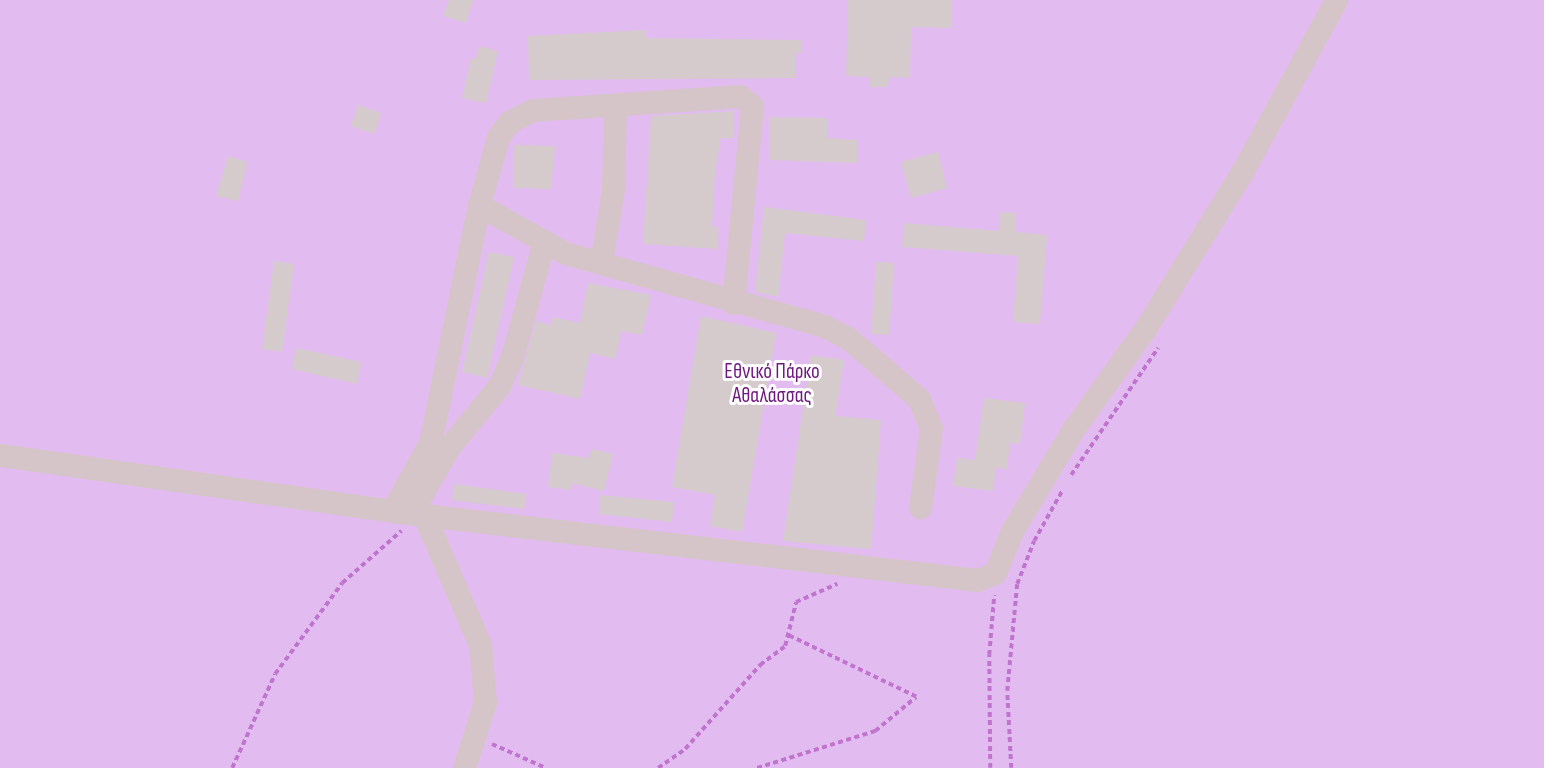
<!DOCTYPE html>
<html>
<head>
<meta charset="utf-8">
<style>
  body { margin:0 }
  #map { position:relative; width:1544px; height:768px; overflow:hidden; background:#eff1f0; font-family:"Sofia Sans Condensed",sans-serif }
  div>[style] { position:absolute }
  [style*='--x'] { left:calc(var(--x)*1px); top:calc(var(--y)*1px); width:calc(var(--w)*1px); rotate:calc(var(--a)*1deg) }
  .green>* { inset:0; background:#e2bcf0 }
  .building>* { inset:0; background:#d5cbcd }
  .path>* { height:3.5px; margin-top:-1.75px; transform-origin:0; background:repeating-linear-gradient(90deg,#c074ce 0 5px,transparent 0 8.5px) }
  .minor>* { height:23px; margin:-11.5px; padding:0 11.5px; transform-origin:11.5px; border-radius:11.5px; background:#d6c5c8 }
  span { translate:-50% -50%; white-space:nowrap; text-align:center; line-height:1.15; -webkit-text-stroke:6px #fff; paint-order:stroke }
  .park-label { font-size:21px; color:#6f167f }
</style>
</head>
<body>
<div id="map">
  <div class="green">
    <i style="clip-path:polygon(0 0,1544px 0,1544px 768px,0 768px)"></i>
  </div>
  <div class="building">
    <i style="clip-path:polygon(449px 0,473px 0,466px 23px,443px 16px)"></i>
    <i style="clip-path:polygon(848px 0,952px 0,951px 28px,911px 27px,910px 78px,889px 77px,888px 87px,870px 87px,870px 77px,846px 76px)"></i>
    <i style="clip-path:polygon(646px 30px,646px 38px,801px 40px,801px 53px,795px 53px,795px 78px,529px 80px,528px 36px)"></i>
    <i style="clip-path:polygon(479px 46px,498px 51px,486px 103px,462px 98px,471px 58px,476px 59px)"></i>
    <i style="clip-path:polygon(358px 105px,381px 113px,374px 134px,351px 126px)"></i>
    <i style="clip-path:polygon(734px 111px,733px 138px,721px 138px,715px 171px,712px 226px,718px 227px,717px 249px,643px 244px,651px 116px)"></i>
    <i style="clip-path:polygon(770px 117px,828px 118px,827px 138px,858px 140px,857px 163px,769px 160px)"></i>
    <i style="clip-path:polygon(514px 145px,555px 146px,551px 189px,513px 188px)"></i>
    <i style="clip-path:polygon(938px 152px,947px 188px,911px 198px,901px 162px)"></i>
    <i style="clip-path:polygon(228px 156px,247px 162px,238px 201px,216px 196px)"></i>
    <i style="clip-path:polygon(764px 207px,866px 220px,864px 241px,785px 233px,778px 297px,755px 292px)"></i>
    <i style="clip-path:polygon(1000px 212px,1016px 213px,1015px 232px,1047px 235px,1040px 324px,1013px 322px,1018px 256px,902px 247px,904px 223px,1000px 231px)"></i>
    <i style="clip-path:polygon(489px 252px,514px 257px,487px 378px,462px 372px)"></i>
    <i style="clip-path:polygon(274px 261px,294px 264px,282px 352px,262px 349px)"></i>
    <i style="clip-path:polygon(876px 262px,894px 263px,889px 335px,871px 334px)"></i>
    <i style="clip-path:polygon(588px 283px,651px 295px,642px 335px,621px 331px,615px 359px,590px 353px,580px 399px,518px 385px,536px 321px,551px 325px,553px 317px,580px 323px)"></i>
    <i style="clip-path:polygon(701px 316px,776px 333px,742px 532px,710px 526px,715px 495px,672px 487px)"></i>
    <i style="clip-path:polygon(296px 348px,361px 362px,357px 384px,292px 369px)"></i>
    <i style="clip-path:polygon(811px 355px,844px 360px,835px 416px,881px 420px,871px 549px,783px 541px)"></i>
    <i style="clip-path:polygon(984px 398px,1025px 403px,1020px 444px,1010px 443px,1007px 469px,996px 468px,993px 491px,953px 486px,957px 458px,975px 460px)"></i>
    <i style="clip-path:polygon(591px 449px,613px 454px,604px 491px,571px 483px,571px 490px,548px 487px,552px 453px,589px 458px)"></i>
    <i style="clip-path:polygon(454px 484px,526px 494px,524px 509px,452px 500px)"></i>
    <i style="clip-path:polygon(600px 495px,674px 502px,672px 522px,599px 514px)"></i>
  </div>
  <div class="path">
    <i style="--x:1071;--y:475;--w:154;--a:-55.6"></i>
    <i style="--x:492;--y:744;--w:59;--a:24"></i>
    <i style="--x:232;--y:768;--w:103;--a:-65.4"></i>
    <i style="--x:275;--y:674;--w:113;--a:-53.6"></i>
    <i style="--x:342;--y:583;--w:79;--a:-41.4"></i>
    <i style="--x:658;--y:768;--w:33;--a:-35"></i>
    <i style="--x:685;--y:749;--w:113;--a:-48.2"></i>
    <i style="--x:760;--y:665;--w:31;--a:-37"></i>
    <i style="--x:785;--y:646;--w:45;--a:-76"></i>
    <i style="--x:796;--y:602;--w:45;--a:-23.7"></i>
    <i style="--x:757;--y:768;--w:124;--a:-17.4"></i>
    <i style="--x:875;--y:731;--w:53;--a:-39.7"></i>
    <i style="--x:916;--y:697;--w:143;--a:-154.3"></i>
    <i style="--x:990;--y:768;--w:113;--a:-90.5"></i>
    <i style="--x:989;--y:655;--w:60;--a:-85.2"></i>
    <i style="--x:1011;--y:768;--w:77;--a:-93"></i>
    <i style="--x:1007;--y:691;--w:107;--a:-84.7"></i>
    <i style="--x:1017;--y:584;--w:46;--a:-68.4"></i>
    <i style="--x:1034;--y:541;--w:57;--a:-60.8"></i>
  </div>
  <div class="minor">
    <i style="--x:479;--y:205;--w:98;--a:29.2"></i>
    <i style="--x:565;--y:253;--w:269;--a:15.7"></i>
    <i style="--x:824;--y:326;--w:27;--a:27"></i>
    <i style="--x:848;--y:338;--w:94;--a:40.7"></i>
    <i style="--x:919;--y:399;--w:31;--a:68"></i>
    <i style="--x:931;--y:428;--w:80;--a:97.9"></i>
    <i style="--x:601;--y:262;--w:74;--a:-80.7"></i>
    <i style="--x:613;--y:189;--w:84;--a:-88.6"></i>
    <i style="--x:0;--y:455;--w:428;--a:8.1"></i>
    <i style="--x:424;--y:515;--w:557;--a:6.7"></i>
    <i style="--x:977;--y:580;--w:19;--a:-21"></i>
    <i style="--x:995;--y:573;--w:45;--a:-68"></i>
    <i style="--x:1012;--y:531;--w:120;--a:-59"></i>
    <i style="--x:1074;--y:428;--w:122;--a:-54.4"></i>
    <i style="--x:1145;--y:329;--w:185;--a:-58.3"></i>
    <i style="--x:1242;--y:172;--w:196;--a:-61.3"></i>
    <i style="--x:393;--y:509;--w:76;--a:-60.7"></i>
    <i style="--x:430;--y:443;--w:243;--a:-78.4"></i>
    <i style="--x:479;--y:205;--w:71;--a:-74.4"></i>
    <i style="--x:498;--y:137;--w:19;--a:-54"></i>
    <i style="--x:509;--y:122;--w:27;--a:-27"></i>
    <i style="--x:533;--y:110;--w:207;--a:-3.9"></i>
    <i style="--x:740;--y:96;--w:16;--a:40"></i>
    <i style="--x:752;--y:106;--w:198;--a:95.5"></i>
    <i style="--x:411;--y:513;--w:76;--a:-60.1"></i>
    <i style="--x:449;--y:447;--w:79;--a:-50.7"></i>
    <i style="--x:499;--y:386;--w:32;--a:-66"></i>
    <i style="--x:512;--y:357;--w:120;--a:-74.6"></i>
    <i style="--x:424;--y:515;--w:142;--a:66.7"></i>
    <i style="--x:480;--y:645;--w:57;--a:85"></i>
    <i style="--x:485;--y:702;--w:69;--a:107.7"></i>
  </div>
  <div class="park-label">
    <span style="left:772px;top:384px">Εθνικό Πάρκο<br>Αθαλάσσας</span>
  </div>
</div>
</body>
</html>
